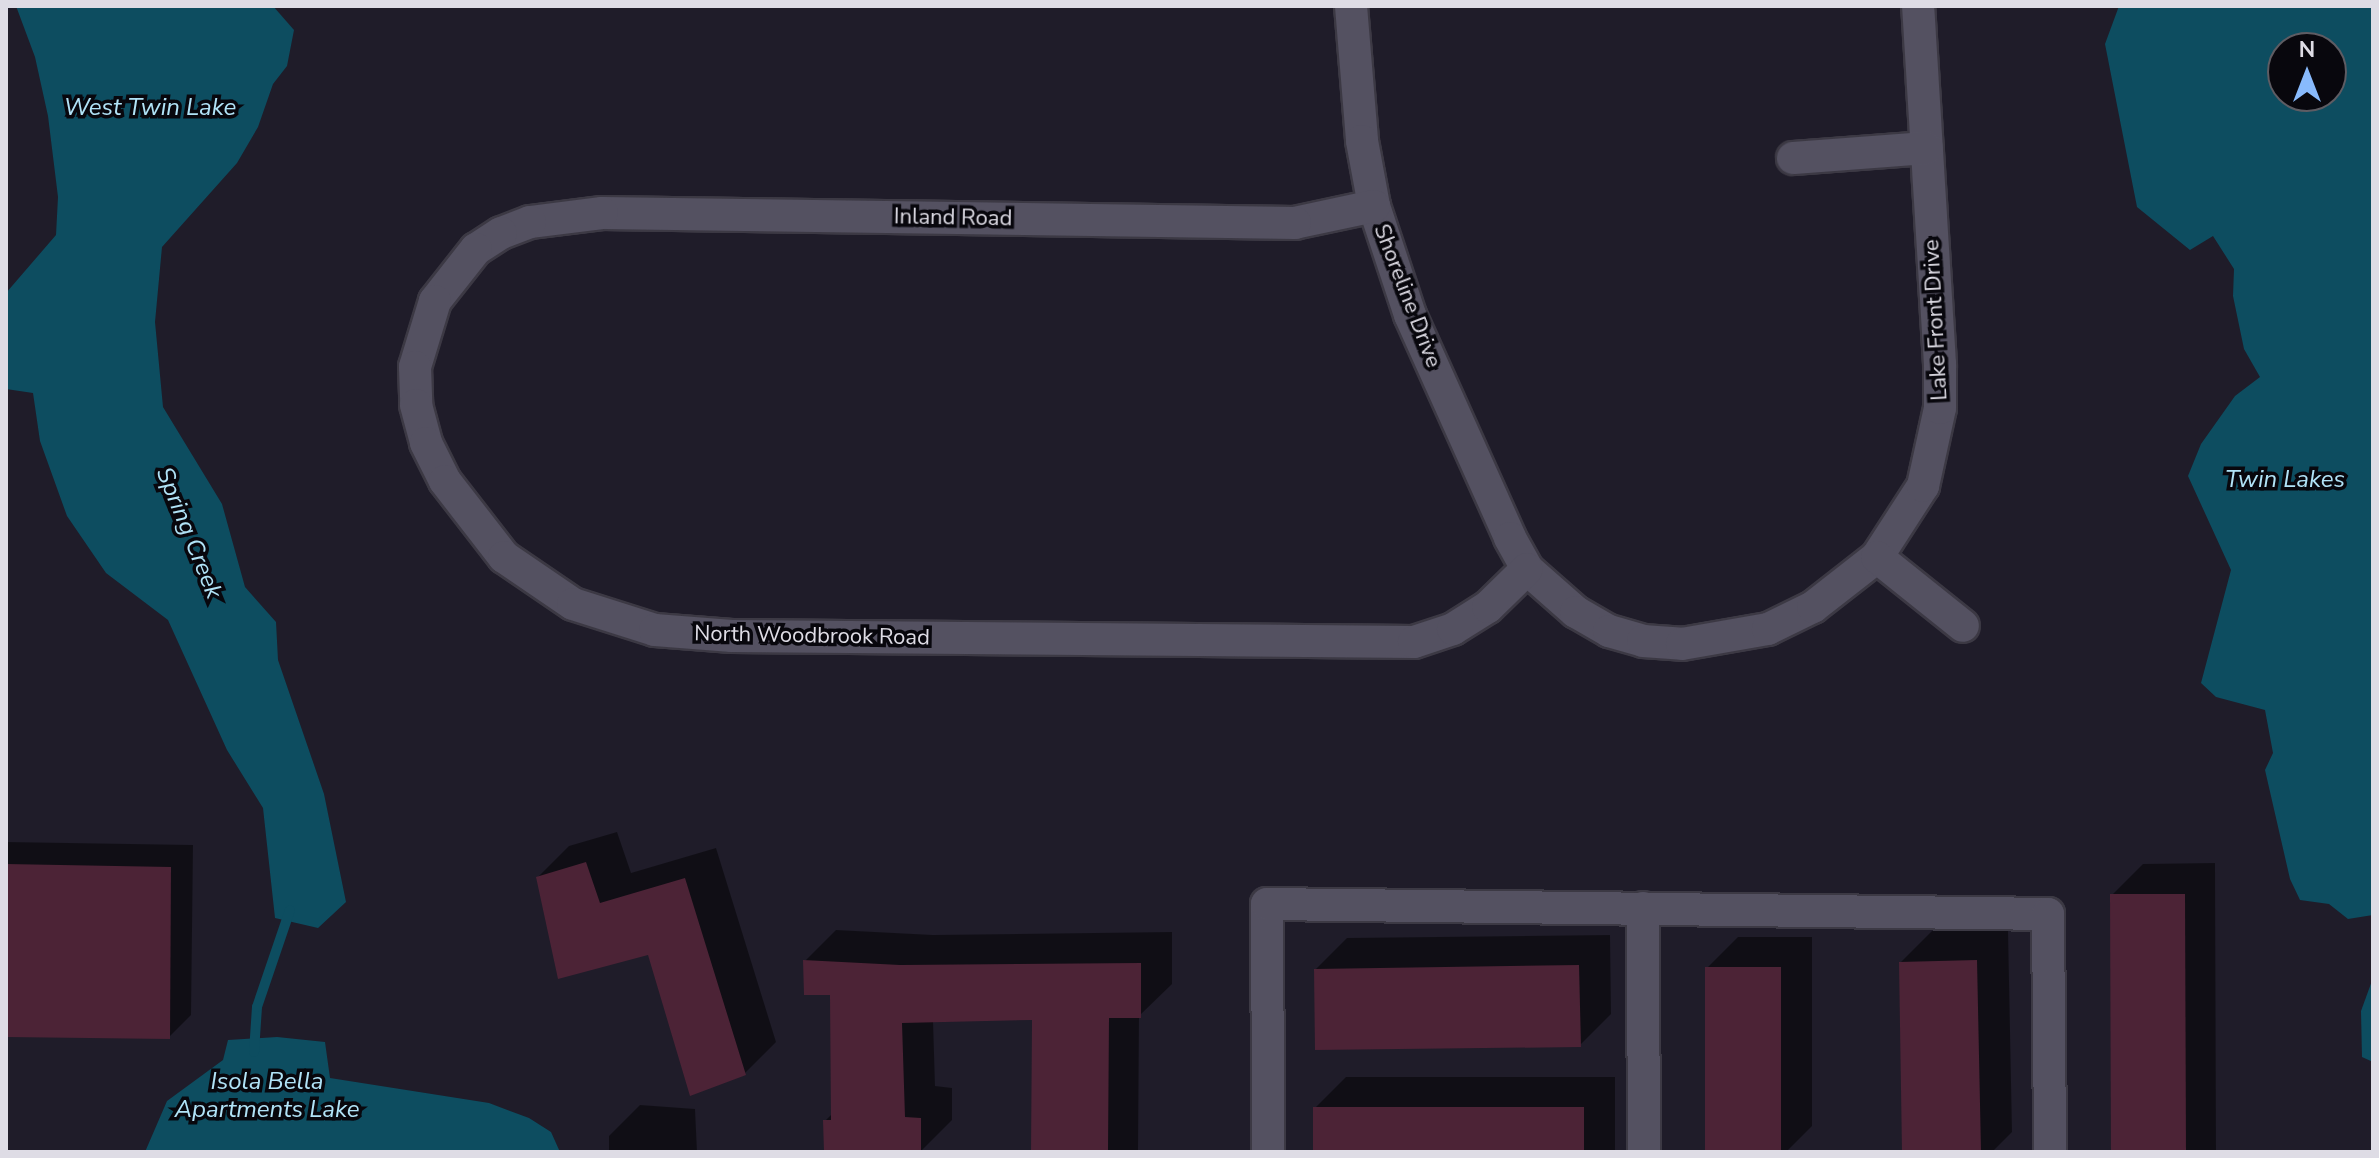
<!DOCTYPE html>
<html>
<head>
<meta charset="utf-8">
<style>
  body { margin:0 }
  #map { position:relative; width:2379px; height:1158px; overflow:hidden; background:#1f1c29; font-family:"Nunito Sans",sans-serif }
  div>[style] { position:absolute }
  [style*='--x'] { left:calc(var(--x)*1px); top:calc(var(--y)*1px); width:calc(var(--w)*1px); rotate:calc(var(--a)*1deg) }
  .water>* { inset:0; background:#0d4d60 }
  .shadow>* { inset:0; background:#0007 }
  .stream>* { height:10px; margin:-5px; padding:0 5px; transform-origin:5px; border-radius:5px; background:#0d4d60 }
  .building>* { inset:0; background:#4c2336 }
  .roads { filter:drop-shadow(2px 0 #3c3944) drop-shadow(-2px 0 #3c3944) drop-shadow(0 2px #3c3944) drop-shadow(0 -2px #3c3944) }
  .minor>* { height:32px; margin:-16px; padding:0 16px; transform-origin:16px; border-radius:16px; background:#545161 }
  span { translate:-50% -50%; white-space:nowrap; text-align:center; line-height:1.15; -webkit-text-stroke:7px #08070d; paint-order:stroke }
  .street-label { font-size:22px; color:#dedce5 }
  .water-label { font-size:24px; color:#b1e3f7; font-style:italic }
  .frame { position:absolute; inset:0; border:8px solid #dedce5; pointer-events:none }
  .north { position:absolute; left:2267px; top:32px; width:80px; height:80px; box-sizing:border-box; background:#08070d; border:2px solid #5e5c63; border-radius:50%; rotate:0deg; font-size:22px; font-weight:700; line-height:32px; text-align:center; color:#dedce5 }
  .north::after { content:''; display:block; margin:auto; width:28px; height:36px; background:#88bafc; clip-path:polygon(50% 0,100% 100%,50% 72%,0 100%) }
</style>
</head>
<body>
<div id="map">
  <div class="water">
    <i style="clip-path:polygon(16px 6px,273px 6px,294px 30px,287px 66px,273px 84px,258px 127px,237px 163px,162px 247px,155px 322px,163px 407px,222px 504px,245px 587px,276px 622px,278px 660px,324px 794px,346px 902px,318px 928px,275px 918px,263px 808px,227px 750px,168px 620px,106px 573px,67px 516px,40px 441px,33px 393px,6px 389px,6px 293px,56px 235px,58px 197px,48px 116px,35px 57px)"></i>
    <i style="clip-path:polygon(evenodd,2119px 6px,2373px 6px,2373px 915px,2348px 919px,2329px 904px,2300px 900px,2290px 879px,2265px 770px,2273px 753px,2265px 710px,2216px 697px,2201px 683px,2231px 570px,2188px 476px,2201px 444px,2235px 396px,2260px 377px,2244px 349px,2233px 296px,2234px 269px,2213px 236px,2190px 250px,2137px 207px,2105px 44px,2119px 6px,2283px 48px,2331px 48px,2331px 96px,2283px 96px,2283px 48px)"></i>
    <i style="clip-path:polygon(2373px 978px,2373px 1062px,2362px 1057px,2361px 1011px)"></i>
    <i style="clip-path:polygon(277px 1037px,325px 1042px,330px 1078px,489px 1103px,529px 1118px,551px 1132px,560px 1152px,145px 1152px,167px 1101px,223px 1060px,228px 1040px)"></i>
  </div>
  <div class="shadow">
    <i style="clip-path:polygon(617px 832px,631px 873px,716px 848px,776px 1042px,745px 1073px,650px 953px,538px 877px,569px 846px)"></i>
    <i style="clip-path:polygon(6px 842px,193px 845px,191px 1015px,169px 1037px,6px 1035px)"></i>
    <i style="clip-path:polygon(2215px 863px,2216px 1152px,2113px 1152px,2112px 895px,2143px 864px)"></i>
    <i style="clip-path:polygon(836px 930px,933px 935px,1172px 932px,1172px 984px,1139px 1016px,1138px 1152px,1033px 1152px,1034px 1018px,933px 1020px,935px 1086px,952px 1088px,952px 1120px,921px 1151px,825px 1152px,825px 1121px,833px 1113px,832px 993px,805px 961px)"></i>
    <i style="clip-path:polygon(2008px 930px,2012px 1132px,1992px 1152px,1904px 1152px,1901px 962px,1932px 931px)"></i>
    <i style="clip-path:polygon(1610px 935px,1611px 1014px,1580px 1045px,1316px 969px,1347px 938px)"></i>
    <i style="clip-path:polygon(1738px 937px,1812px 937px,1812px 1126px,1786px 1152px,1707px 1152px,1707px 968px)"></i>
    <i style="clip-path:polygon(1346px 1077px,1615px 1077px,1615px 1150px,1315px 1152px,1315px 1108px)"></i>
    <i style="clip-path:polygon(640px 1105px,695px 1109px,697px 1152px,609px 1152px,609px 1136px)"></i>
  </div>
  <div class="stream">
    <i style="--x:254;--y:1052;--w:45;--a:-86.2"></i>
    <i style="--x:257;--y:1007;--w:102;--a:-71.2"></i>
  </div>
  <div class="building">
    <i style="clip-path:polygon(586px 862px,600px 903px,685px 878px,746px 1075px,690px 1096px,648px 955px,558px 979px,536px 877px)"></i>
    <i style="clip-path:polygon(6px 864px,171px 867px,170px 1039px,6px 1037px)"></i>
    <i style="clip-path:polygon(2110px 894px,2185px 894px,2186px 1152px,2111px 1152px)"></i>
    <i style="clip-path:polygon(803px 960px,900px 965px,1141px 963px,1141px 1018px,1109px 1018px,1108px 1152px,1031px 1152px,1032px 1020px,902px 1023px,905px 1117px,921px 1118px,921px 1152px,824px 1152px,823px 1120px,831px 1120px,830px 995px,804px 995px)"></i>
    <i style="clip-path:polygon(1977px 960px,1981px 1152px,1902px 1152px,1899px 962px)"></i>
    <i style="clip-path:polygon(1579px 965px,1581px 1047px,1315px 1050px,1314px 969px)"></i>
    <i style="clip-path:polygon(1705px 967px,1781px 967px,1781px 1152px,1705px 1152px)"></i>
    <i style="clip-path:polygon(1313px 1107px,1584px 1107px,1584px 1152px,1313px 1152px)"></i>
  </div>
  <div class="roads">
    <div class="minor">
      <i style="--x:1351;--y:6;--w:135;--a:85.3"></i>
      <i style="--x:1362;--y:141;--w:66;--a:79.5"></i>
      <i style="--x:1374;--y:206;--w:115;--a:71.7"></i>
      <i style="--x:1410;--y:315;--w:244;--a:65.8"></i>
      <i style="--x:1510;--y:538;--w:35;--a:61"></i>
      <i style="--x:1527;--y:569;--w:65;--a:41.3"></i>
      <i style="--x:1576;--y:612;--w:38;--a:30"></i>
      <i style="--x:1609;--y:631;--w:35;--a:16"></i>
      <i style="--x:1643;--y:641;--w:39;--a:4"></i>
      <i style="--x:1682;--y:644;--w:87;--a:-9.9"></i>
      <i style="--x:1768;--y:629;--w:50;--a:-26.1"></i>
      <i style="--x:1813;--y:607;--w:81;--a:-38"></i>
      <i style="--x:1877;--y:557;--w:85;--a:-57.1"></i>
      <i style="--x:1923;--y:486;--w:80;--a:-77.7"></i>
      <i style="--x:1940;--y:408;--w:44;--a:-90"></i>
      <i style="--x:1940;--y:364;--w:359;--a:-93.5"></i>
      <i style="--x:1793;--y:158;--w:134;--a:-4.3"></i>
      <i style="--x:1374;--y:206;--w:81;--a:167.9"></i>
      <i style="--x:1295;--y:223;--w:693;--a:-179.17"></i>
      <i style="--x:602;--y:213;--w:73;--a:172.9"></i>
      <i style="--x:530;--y:222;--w:31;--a:159"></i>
      <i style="--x:501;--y:233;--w:30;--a:147"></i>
      <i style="--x:476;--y:249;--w:66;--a:128.3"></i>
      <i style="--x:435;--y:301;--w:69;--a:106.9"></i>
      <i style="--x:415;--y:367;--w:38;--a:88"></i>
      <i style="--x:416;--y:405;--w:39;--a:75"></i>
      <i style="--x:426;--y:443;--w:42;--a:63.4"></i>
      <i style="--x:445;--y:481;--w:96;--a:52.2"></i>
      <i style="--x:504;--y:557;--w:83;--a:34.3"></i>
      <i style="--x:573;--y:604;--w:86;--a:17.6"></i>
      <i style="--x:655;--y:630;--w:77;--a:4.5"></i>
      <i style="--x:732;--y:636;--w:682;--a:0.5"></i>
      <i style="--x:1414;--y:642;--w:41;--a:-18.4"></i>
      <i style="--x:1453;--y:629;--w:41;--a:-32.2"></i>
      <i style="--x:1488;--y:607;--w:54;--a:-44.3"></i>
      <i style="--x:1877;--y:557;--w:110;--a:38.7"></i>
      <i style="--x:1643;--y:908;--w:244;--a:89.8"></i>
      <i style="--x:1268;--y:1152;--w:248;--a:-90.2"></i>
      <i style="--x:1267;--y:904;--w:781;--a:0.73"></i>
      <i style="--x:2048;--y:914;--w:238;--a:89.5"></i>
    </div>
  </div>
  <div class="street-label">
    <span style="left:953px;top:218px;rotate:1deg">Inland Road</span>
    <span style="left:1407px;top:296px;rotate:69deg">Shoreline Drive</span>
    <span style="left:1936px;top:320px;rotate:-93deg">Lake Front Drive</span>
    <span style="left:812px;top:636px;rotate:1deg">North Woodbrook Road</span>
  </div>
  <div class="water-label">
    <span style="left:150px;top:108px">West Twin Lake</span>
    <span style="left:2285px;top:480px">Twin Lakes</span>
    <span style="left:189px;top:533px;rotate:68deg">Spring Creek</span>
    <span style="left:267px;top:1096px">Isola Bella<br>Apartments Lake</span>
  </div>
  <div class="frame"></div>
  <div class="north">N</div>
</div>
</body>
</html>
